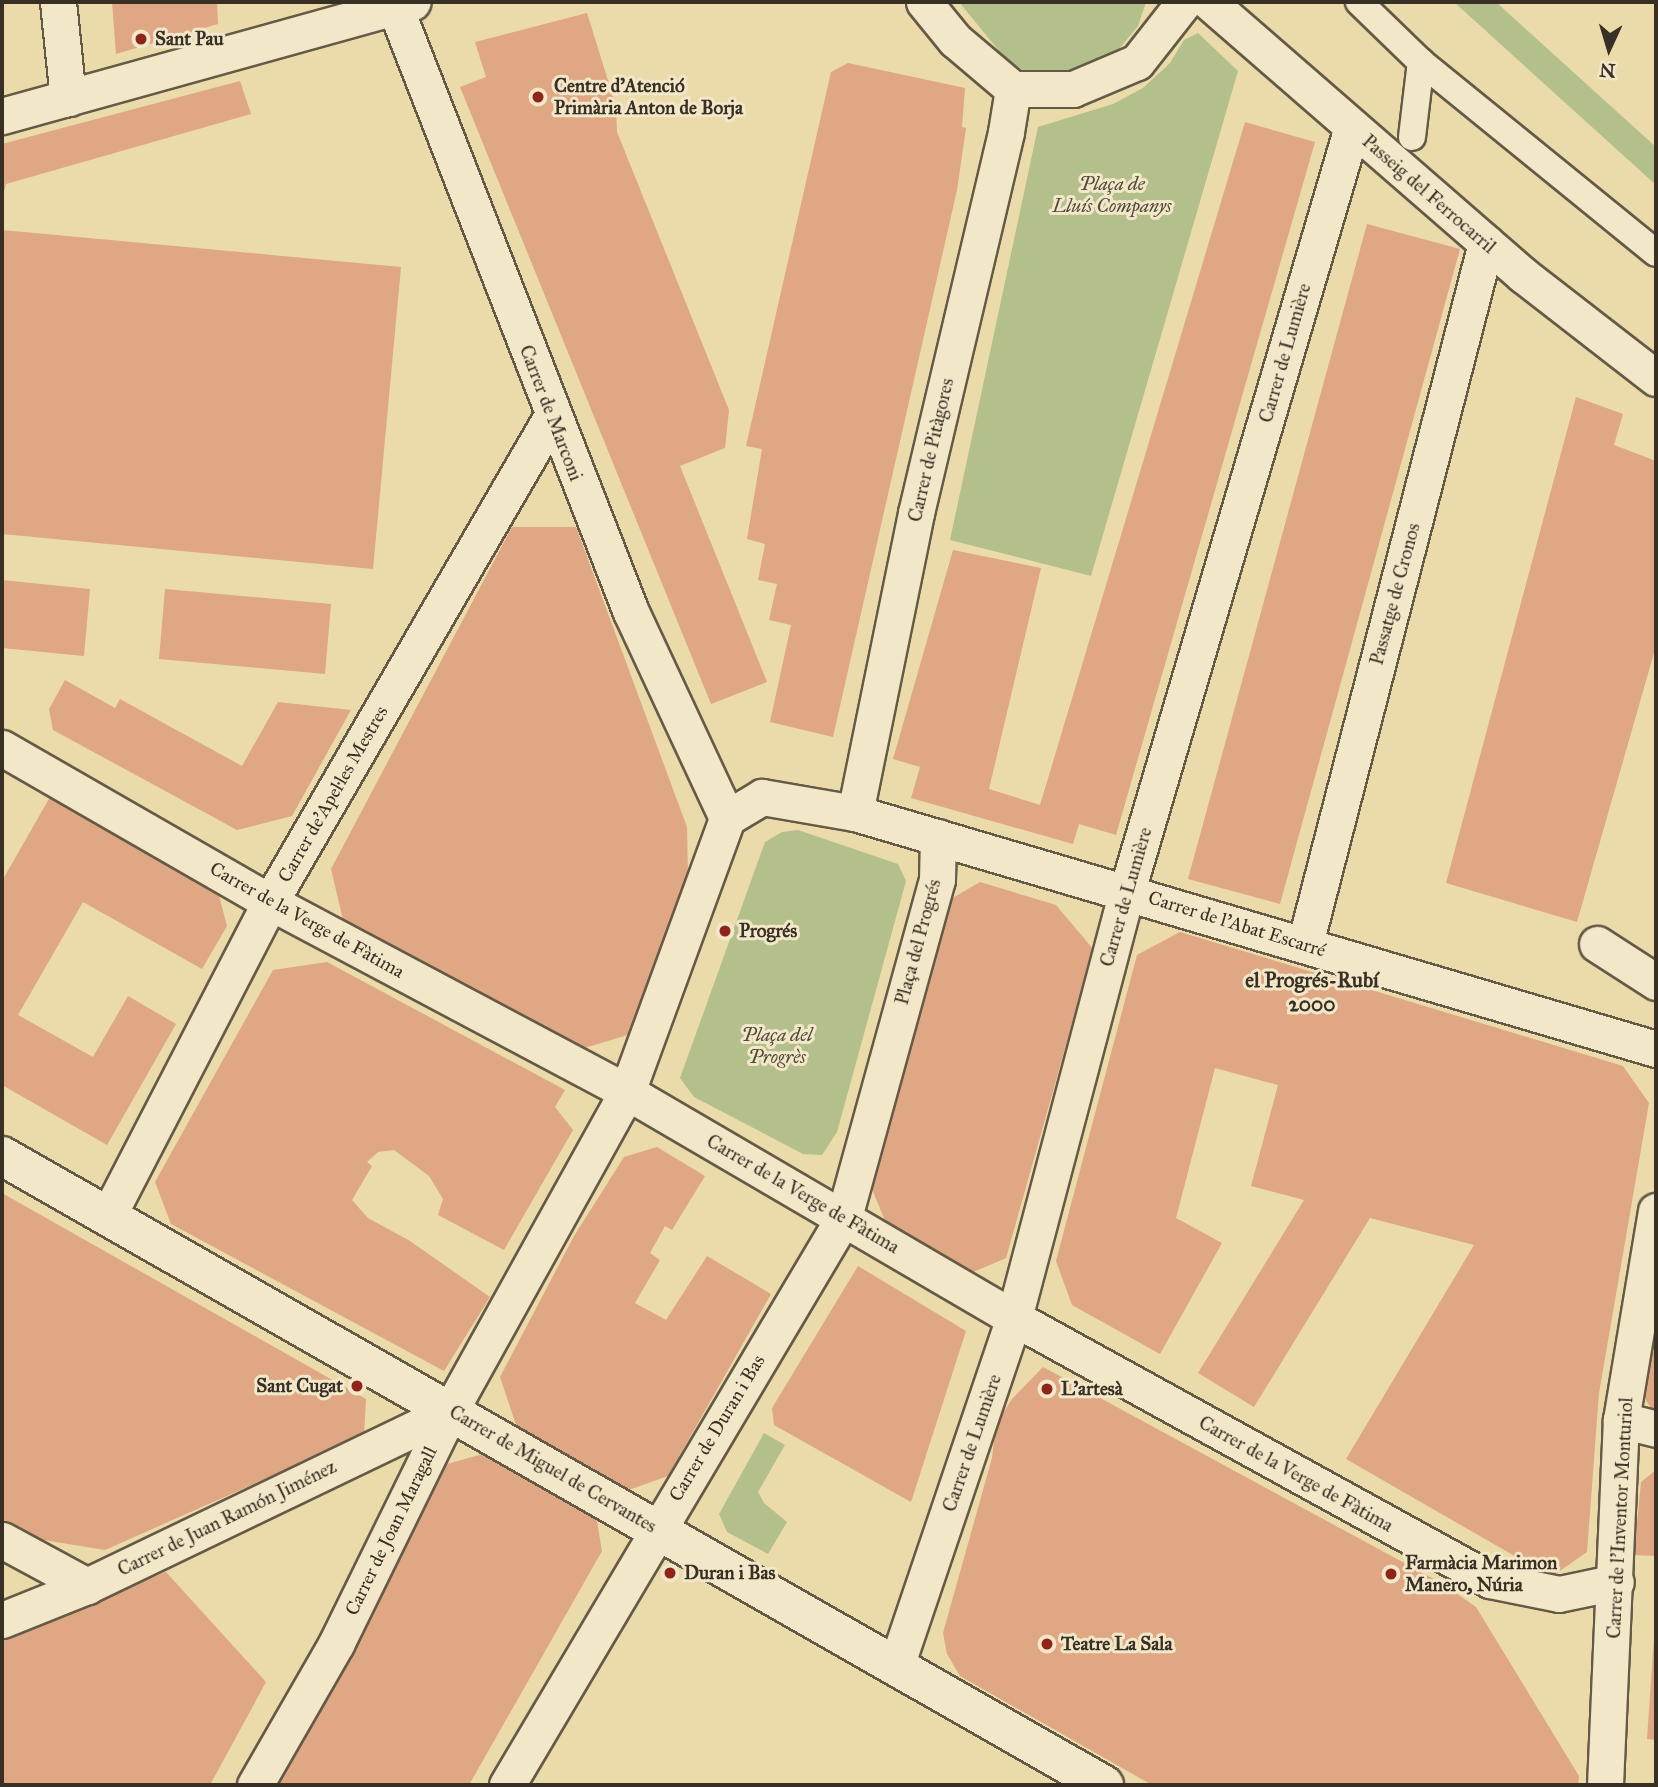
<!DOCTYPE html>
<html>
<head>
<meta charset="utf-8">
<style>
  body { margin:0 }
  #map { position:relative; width:1658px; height:1787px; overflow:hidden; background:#ebdaaa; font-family:"IM FELL Great Primer",serif }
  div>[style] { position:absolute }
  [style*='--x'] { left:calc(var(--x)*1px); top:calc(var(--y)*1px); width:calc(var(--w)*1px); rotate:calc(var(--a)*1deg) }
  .green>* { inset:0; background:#b3c08c }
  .building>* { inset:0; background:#dfa784 }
  .roads { filter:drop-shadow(2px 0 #655a46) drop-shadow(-2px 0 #655a46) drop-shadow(0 2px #655a46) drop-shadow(0 -2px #655a46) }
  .pedestrian>* { height:26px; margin:-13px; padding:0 13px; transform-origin:13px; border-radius:13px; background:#f2e7c8 }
  .minor>* { height:35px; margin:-17.5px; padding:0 17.5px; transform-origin:17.5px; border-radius:17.5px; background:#f2e7c8 }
  .tertiary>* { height:38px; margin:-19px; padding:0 19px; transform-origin:19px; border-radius:19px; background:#f2e7c8 }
  .dots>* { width:19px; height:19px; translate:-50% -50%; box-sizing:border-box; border:4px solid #f2e7c8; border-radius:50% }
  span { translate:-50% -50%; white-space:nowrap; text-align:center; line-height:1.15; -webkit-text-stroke:6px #f2e7c8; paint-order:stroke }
  .poi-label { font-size:19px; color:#382f25; font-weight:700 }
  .left { translate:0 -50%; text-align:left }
  .right { translate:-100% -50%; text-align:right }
  .park-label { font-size:19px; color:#514c3a; font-style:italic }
  .street-label { font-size:19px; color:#382f25 }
  .neighbourhood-label { font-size:21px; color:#382f25; font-weight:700 }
  .frame { position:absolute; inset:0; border:4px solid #382f25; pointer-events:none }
  .north { position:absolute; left:1574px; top:14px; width:70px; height:70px; -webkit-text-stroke:5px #f2e7c8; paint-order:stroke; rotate:184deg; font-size:19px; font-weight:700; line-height:28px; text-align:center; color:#382f25 }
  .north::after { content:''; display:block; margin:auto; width:24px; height:32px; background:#382f25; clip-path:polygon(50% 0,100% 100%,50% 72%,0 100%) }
</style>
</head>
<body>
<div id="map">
  <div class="green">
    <i style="clip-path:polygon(959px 2px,1146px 2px,1138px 26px,1114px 55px,1071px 75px,1027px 73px,1004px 57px)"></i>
    <i style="clip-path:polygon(1454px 2px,1496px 2px,1656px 147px,1656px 185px)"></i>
    <i style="clip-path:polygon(1198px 33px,1238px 71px,1091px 576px,950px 540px,1038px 127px,1113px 104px,1143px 88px,1170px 63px,1184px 40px)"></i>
    <i style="clip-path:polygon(798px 830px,898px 864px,906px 881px,837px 1132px,822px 1155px,803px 1154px,694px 1097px,680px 1078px,765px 842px,782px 832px)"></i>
    <i style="clip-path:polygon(764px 1433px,785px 1445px,758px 1492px,764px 1503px,787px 1522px,768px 1554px,727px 1532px,719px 1514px)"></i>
  </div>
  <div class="building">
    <i style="clip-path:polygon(112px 2px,217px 2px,218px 24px,116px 54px)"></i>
    <i style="clip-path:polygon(587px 13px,616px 106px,617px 132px,729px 410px,725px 448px,680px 466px,767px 682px,711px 704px,460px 87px,486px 77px,475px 42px)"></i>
    <i style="clip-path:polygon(848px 63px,965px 88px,962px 127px,966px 128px,957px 190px,833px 737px,770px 722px,791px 625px,769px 620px,777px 584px,758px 580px,765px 544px,747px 539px,762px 449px,746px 446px,831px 72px)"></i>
    <i style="clip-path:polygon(240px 81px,251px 114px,6px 184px,2px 199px,2px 144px)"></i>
    <i style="clip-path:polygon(1245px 122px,1315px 142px,1116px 835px,1079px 824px,1073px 844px,911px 798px,920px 767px,893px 759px,953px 550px,1041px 568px,989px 789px,1040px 805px)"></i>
    <i style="clip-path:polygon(1367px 224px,1460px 249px,1280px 904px,1188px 879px)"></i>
    <i style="clip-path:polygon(2px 230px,401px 267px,373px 569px,2px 534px)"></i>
    <i style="clip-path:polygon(1576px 397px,1623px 414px,1614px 445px,1656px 461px,1656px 646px,1577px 922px,1446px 883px)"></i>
    <i style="clip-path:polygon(512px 527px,576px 527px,687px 827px,688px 876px,631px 1034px,578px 1050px,343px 920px,331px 869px)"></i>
    <i style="clip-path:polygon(2px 580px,90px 589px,84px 656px,2px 648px)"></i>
    <i style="clip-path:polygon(165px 589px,331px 604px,325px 674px,159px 659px)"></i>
    <i style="clip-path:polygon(65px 680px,115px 708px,120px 699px,242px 766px,278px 702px,351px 710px,292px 816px,237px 830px,53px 730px,49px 709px)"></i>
    <i style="clip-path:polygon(50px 797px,218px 892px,227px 926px,202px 969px,83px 902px,18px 1015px,93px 1057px,128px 996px,176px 1024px,107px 1145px,2px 1085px,2px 881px)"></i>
    <i style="clip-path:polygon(980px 882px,1056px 905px,1093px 949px,1006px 1258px,971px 1273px,886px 1223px,869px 1182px,942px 904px)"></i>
    <i style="clip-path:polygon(1180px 932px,1623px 1066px,1649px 1103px,1599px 1393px,1587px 1552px,1551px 1577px,1346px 1459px,1474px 1245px,1370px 1218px,1254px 1407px,1198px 1373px,1304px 1200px,1251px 1186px,1278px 1085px,1215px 1068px,1176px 1218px,1222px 1243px,1160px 1354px,1072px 1305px,1056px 1261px,1137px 955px)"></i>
    <i style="clip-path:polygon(327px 962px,565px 1090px,555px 1107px,573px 1130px,504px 1250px,438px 1215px,443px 1199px,429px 1176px,394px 1150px,378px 1152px,367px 1162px,372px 1166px,352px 1200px,368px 1218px,410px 1241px,490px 1297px,444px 1371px,171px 1224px,155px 1182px,273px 970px)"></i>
    <i style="clip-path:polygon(657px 1147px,705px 1176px,672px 1230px,665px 1226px,650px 1253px,660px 1260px,635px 1303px,666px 1320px,707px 1256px,771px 1294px,668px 1476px,620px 1493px,518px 1431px,500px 1377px,574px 1236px,624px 1157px)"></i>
    <i style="clip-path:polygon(2px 1193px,366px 1399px,364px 1435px,105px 1550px,37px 1539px,2px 1520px)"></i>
    <i style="clip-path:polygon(858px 1266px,966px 1331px,911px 1502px,774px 1425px,772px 1408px)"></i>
    <i style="clip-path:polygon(1655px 1337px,1656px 1337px,1656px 1415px,1645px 1399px)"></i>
    <i style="clip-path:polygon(1043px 1367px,1443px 1584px,1476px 1607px,1579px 1776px,1578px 1785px,1152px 1785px,960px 1676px,947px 1654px,943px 1633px,992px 1458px,996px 1424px,1012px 1399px)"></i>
    <i style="clip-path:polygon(490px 1452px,595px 1510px,602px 1551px,469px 1785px,265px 1785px,447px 1464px)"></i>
    <i style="clip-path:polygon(1656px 1470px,1656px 1556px,1634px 1555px,1641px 1482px)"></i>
    <i style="clip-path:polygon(166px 1572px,266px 1682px,210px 1785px,2px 1785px,2px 1638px)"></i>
    <i style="clip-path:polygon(1654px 1638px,1656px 1639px,1656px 1740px,1647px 1739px)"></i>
  </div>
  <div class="roads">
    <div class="pedestrian">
      <i style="--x:1359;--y:2;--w:86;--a:44.1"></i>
      <i style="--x:1421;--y:62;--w:303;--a:39.1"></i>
      <i style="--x:1412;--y:137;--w:76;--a:-83.2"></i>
    </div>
    <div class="minor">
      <i style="--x:58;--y:2;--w:97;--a:84.1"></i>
      <i style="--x:393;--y:2;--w:655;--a:68.69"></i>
      <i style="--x:631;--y:612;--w:227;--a:65"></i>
      <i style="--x:924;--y:2;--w:49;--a:50.8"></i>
      <i style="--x:955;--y:40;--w:76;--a:40.2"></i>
      <i style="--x:1013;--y:89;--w:60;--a:0"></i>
      <i style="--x:1073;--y:89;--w:69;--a:-22.9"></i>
      <i style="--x:1137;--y:62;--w:76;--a:-51.9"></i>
      <i style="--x:1209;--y:2;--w:416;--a:41"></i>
      <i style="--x:1523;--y:275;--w:168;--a:37.8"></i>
      <i style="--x:2;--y:116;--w:426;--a:-15.5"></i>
      <i style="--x:2;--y:748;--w:309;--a:29.9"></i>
      <i style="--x:270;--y:902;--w:404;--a:28"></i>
      <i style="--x:627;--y:1092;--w:448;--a:30.3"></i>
      <i style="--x:1014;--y:1318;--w:543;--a:28.83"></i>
      <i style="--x:1490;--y:1580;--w:70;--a:11.5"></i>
      <i style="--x:1559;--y:1594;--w:58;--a:-11.9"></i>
      <i style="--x:855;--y:813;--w:306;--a:-78.5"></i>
      <i style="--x:916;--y:513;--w:391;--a:-76.7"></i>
      <i style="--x:1006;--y:132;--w:44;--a:-80.8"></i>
      <i style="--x:1305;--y:944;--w:724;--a:-75.52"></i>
      <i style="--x:1597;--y:944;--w:70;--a:32.8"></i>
      <i style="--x:108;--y:1216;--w:353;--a:-62.7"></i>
      <i style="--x:270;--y:902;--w:562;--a:-59.88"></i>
      <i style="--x:1621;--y:1420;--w:36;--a:14"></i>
      <i style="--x:2;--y:1540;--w:97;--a:28.4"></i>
      <i style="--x:2;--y:1620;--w:92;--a:-21.8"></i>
      <i style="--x:87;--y:1586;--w:403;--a:-25.7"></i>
      <i style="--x:896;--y:1666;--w:367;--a:-71.3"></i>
      <i style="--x:1014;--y:1318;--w:442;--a:-75.2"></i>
      <i style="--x:1127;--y:891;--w:796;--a:-73.59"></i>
      <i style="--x:255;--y:1785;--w:163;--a:-60.1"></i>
      <i style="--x:336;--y:1644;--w:259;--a:-63.9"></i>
      <i style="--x:450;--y:1411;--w:365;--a:-61"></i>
      <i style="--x:627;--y:1092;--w:292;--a:-69.9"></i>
      <i style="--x:727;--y:818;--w:41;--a:-31"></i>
      <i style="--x:762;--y:797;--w:94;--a:9.8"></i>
      <i style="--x:855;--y:813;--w:835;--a:16.42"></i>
      <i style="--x:507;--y:1785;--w:660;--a:-59.32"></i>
      <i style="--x:844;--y:1217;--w:350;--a:-74.6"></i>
      <i style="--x:937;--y:880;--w:43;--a:-88.7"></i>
      <i style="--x:1605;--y:1785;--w:365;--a:-87.5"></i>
      <i style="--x:1621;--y:1420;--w:212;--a:-80.5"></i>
    </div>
    <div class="tertiary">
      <i style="--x:2;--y:1156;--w:1269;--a:29.72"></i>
    </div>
  </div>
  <div class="dots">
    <i style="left:141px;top:39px;background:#8f2418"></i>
    <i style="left:538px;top:97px;background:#8f2418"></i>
    <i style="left:725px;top:931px;background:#8f2418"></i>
    <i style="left:357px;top:1386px;background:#8f2418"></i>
    <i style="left:1047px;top:1389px;background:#8f2418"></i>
    <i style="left:670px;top:1573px;background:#8f2418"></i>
    <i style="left:1391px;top:1574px;background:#8f2418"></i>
    <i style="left:1047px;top:1644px;background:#8f2418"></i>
  </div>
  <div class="poi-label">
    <span class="left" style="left:155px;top:39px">Sant Pau</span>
    <span class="left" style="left:554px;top:97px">Centre d'Atenció<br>Primària Anton de Borja</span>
    <span class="left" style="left:739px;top:931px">Progrés</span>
    <span class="right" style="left:343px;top:1386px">Sant Cugat</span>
    <span class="left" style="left:1061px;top:1389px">L'artesà</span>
    <span class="left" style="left:1405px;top:1574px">Farmàcia Marimon<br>Manero, Núria</span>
    <span class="left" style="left:684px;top:1573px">Duran i Bas</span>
    <span class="left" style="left:1061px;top:1644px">Teatre La Sala</span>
  </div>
  <div class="park-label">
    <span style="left:1112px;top:195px">Plaça de<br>Lluís Companys</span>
    <span style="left:777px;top:1046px">Plaça del<br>Progrès</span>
  </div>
  <div class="street-label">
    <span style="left:1429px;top:194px;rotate:41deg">Passeig del Ferrocarril</span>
    <span style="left:1285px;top:353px;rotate:-74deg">Carrer de Lumière</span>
    <span style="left:551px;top:413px;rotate:69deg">Carrer de Marconi</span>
    <span style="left:931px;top:450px;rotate:-77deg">Carrer de Pitàgores</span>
    <span style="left:1395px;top:594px;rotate:-75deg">Passatge de Cronos</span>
    <span style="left:333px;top:794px;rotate:-60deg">Carrer de'Apel·les Mestres</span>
    <span style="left:1126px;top:897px;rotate:-74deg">Carrer de Lumière</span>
    <span style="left:307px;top:920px;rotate:29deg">Carrer de la Verge de Fàtima</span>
    <span style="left:1237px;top:924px;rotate:17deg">Carrer de l'Abat Escarré</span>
    <span style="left:918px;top:942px;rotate:-75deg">Plaça del Progrés</span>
    <span style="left:803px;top:1194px;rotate:30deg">Carrer de la Verge de Fàtima</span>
    <span style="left:717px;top:1428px;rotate:-59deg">Carrer de Duran i Bas</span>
    <span style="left:972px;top:1443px;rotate:-71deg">Carrer de Lumière</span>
    <span style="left:553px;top:1469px;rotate:30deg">Carrer de Miguel de Cervantes</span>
    <span style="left:1296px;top:1474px;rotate:29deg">Carrer de la Verge de Fàtima</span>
    <span style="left:227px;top:1518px;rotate:-26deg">Carrer de Juan Ramón Jiménez</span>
    <span style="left:1620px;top:1518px;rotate:-87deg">Carrer de l'Inventor Monturiol</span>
    <span style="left:391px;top:1531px;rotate:-64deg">Carrer de Joan Maragall</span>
  </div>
  <div class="neighbourhood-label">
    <span style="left:1312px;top:992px">el Progrés-Rubí<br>2000</span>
  </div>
  <div class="frame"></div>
  <div class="north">N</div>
</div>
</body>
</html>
